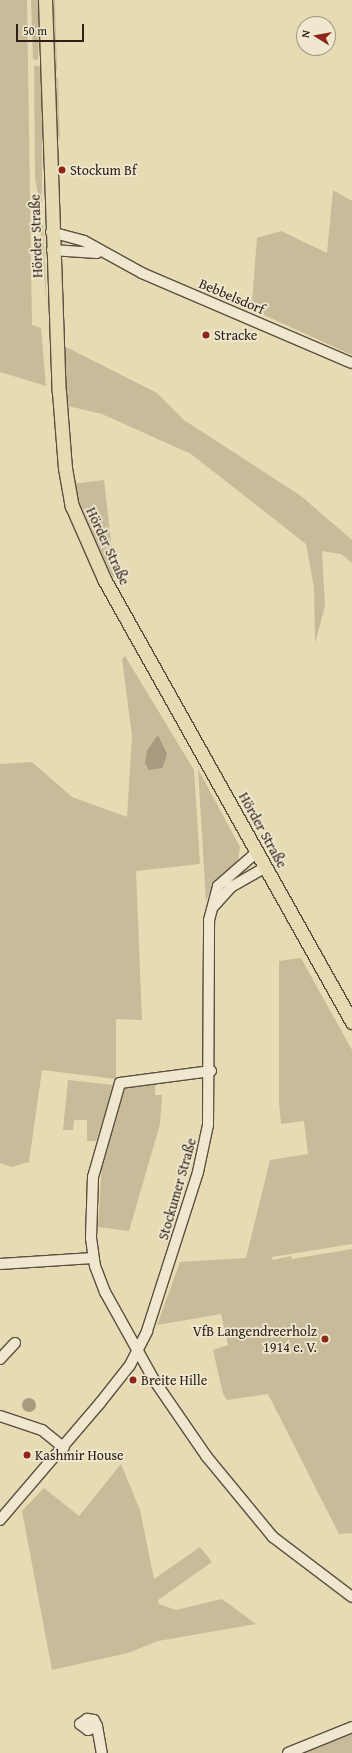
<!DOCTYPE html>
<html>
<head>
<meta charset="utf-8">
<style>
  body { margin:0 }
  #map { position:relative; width:352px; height:1753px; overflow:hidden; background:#e7dbb3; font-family:"Gentium Book Plus",serif }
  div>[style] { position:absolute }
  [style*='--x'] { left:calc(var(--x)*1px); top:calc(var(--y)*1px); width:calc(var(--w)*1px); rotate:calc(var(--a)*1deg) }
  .green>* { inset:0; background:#c7bb99 }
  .water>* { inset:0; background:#a79b7f }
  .round { border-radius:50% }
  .roads { filter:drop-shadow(1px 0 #5b4f40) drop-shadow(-1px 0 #5b4f40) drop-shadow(0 1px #5b4f40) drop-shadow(0 -1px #5b4f40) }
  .minor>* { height:10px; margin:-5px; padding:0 5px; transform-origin:5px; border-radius:5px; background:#efe8ce }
  .major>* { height:13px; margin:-6.5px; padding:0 6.5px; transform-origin:6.5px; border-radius:6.5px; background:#e7dbb3 }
  .dots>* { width:11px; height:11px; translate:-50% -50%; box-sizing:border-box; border:2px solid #efe8ce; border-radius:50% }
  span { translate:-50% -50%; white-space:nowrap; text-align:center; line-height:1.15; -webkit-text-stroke:3.5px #efe8ce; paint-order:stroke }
  .poi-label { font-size:14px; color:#2c201a }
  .left { translate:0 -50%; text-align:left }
  .right { translate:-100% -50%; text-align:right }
  .street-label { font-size:14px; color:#2c201a }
  .north { position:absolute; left:296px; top:16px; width:40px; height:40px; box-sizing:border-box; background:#efe8ce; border:1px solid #a19886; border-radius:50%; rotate:281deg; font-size:11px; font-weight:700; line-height:16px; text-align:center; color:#2c201a }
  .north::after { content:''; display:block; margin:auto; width:14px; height:18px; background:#8f2418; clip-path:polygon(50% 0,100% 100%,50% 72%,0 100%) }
  .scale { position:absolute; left:16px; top:24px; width:68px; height:18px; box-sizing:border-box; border:2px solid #2c201a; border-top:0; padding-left:5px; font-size:12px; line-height:14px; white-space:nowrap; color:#2c201a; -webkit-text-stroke:3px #efe8ce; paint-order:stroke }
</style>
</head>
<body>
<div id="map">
  <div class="green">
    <i style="clip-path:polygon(0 0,27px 0,32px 325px,41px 328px,46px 386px,0 372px)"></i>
    <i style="clip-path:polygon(31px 0,39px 0,38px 60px,33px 59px)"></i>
    <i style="clip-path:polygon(50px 0,55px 0,57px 71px,54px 68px)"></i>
    <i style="clip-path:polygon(34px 65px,42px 67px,42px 217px,35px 178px)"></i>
    <i style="clip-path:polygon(55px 77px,58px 78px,60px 141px,55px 131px)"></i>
    <i style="clip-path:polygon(333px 190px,352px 201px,352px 355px,198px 285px,252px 302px,257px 238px,281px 231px,327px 253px)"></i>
    <i style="clip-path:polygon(40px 225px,43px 225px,47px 310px)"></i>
    <i style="clip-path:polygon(64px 346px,157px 393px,184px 420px,301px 496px,352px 540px,352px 563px,341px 554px,322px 551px,325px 606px,315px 643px,314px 587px,306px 544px,191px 454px,102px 414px,68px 406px)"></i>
    <i style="clip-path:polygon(104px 480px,115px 575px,113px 578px,82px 508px,78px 509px,72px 484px)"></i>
    <i style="clip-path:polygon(evenodd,125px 656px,194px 770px,200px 864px,136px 871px,142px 1020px,116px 1019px,116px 1079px,42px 1070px,29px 1162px,11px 1167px,0 1163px,0 764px,32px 762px,72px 797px,127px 817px,132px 736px,122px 659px,125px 656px,158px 736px,167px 752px,161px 768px,145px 763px,147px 750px,158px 736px)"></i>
    <i style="clip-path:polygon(198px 769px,240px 847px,238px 861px,214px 883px,206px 901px)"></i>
    <i style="clip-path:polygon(301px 958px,352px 1050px,352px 1244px,272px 1257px,273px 1260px,291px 1256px,292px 1259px,352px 1249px,352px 1533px,339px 1534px,268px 1394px,227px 1400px,223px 1394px,213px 1350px,228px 1345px,221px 1314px,157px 1325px,180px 1262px,246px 1258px,270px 1160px,308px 1154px,304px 1121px,281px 1124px,279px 1102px,279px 961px)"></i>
    <i style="clip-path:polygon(68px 1080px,114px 1085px,96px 1141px,87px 1141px,87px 1120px,74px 1120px,73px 1130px,63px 1130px)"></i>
    <i style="clip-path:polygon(155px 1084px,155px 1095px,162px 1095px,160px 1124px,129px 1231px,98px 1227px,102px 1163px,125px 1088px)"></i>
    <i style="clip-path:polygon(121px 1464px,140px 1510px,154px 1579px,200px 1547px,212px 1562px,158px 1600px,159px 1604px,176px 1610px,222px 1599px,256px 1624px,158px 1641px,128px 1653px,52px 1670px,22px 1511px,44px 1488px,79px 1516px)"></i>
    <i style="clip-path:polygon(352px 1732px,352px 1753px,299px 1753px)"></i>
  </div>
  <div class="water">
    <i style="clip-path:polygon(158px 735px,167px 753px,165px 761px,162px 768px,149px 770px,145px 763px,147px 750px)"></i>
    <i class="round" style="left:22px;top:1398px;width:14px;height:14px"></i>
  </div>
  <div class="roads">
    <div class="minor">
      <i style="--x:51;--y:232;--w:34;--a:15"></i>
      <i style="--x:84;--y:241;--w:66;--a:28.9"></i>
      <i style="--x:142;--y:273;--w:228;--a:23.2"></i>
      <i style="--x:52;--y:250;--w:45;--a:3.8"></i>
      <i style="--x:214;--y:906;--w:25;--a:-48"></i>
      <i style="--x:231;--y:887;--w:40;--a:-29.7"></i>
      <i style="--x:211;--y:1071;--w:92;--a:172.5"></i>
      <i style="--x:120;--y:1083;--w:98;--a:106"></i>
      <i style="--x:93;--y:1177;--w:61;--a:91.9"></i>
      <i style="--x:91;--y:1238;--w:28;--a:82"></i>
      <i style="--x:95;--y:1266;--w:28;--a:69"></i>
      <i style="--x:105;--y:1292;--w:101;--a:60.9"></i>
      <i style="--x:154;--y:1380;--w:93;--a:55.5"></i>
      <i style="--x:207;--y:1457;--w:104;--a:50.5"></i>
      <i style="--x:273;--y:1537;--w:99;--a:37.2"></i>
      <i style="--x:0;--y:1264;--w:93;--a:-3.7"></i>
      <i style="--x:0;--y:1359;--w:22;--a:-47"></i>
      <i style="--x:0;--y:1416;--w:44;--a:18.4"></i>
      <i style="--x:42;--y:1430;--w:28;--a:39"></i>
      <i style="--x:0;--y:1520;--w:154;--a:-49.5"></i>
      <i style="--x:100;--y:1403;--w:48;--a:-51.7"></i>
      <i style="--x:130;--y:1365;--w:38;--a:-63"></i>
      <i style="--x:147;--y:1331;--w:167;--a:-72.2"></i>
      <i style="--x:198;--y:1172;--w:48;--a:-78"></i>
      <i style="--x:208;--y:1125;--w:205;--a:-89.7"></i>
      <i style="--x:209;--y:920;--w:35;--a:-75"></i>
      <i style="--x:218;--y:886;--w:52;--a:-41.1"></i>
      <i style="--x:97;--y:1726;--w:10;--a:156"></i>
      <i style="--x:88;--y:1730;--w:10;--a:-143"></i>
      <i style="--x:80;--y:1724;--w:9;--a:-36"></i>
      <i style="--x:87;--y:1719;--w:7;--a:8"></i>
      <i style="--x:94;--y:1720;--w:7;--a:63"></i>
      <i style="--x:97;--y:1726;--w:27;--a:80"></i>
      <i style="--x:288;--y:1753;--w:69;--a:-22.1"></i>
    </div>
    <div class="major">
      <i style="--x:45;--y:0;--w:392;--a:88"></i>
      <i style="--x:59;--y:392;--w:76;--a:85.5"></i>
      <i style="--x:65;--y:468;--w:39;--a:80"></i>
      <i style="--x:72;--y:506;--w:80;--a:66.3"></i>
      <i style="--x:104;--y:579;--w:508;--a:60.76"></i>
    </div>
  </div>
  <div class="dots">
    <i style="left:62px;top:170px;background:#8f2418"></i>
    <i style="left:206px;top:335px;background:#8f2418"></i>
    <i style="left:325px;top:1339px;background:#8f2418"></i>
    <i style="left:133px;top:1380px;background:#8f2418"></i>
    <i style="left:27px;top:1455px;background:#8f2418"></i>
  </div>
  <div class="poi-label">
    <span class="left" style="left:70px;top:170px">Stockum Bf</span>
    <span class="left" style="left:214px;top:335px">Stracke</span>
    <span class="right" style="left:317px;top:1339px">VfB Langendreerholz<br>1914 e. V.</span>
    <span class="left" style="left:141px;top:1380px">Breite Hille</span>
    <span class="left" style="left:35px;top:1455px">Kashmir House</span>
  </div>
  <div class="street-label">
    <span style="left:36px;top:236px;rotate:-92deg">Hörder Straße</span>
    <span style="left:232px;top:296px;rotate:23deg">Bebbelsdorf</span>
    <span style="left:108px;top:546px;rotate:65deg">Hörder Straße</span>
    <span style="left:263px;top:830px;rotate:61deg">Hörder Straße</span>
    <span style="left:177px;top:1189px;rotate:-74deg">Stockumer Straße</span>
  </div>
  <div class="north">N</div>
  <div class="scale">50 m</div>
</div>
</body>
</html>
